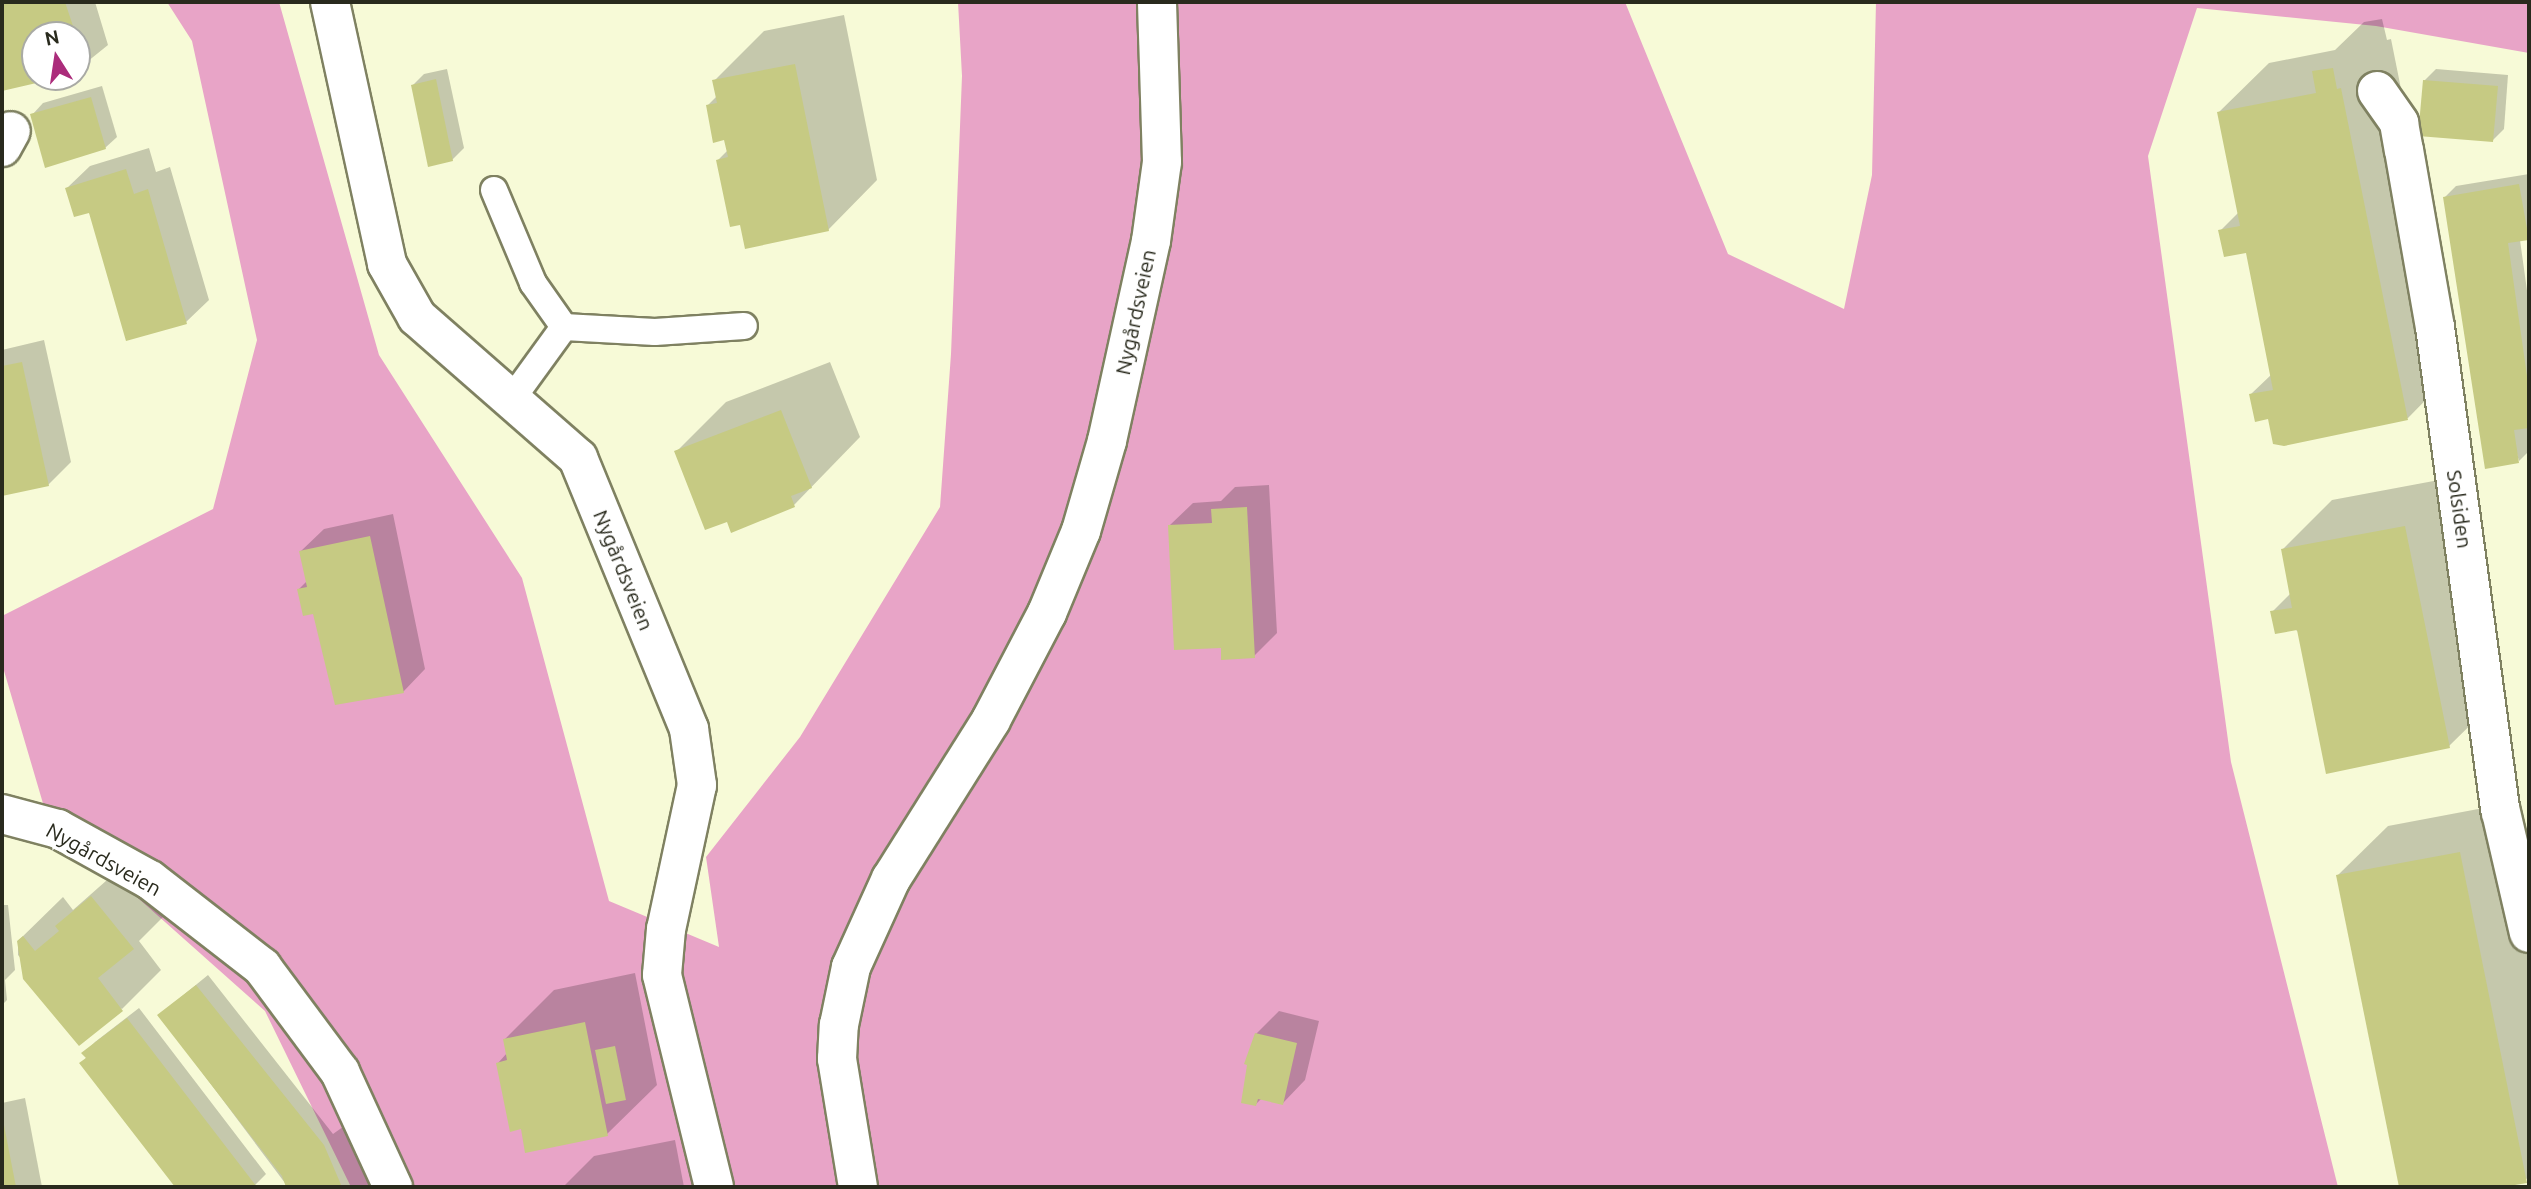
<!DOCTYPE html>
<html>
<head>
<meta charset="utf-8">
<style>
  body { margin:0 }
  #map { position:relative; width:2531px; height:1189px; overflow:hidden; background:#f7fad7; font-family:Ubuntu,sans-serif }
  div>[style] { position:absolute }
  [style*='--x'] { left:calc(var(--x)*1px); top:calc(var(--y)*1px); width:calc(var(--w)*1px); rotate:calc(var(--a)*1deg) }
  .forest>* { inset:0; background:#e8a4c7 }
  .shadow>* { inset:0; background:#0003 }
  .building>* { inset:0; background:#c6ca83 }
  .roads { filter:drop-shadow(2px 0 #7f8161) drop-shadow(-2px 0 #7f8161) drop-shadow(0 2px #7f8161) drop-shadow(0 -2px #7f8161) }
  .service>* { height:26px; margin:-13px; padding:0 13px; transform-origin:13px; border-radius:13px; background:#fff }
  .minor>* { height:38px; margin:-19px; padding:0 19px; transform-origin:19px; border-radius:19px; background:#fff }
  .secondary>* { height:38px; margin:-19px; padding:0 19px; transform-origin:19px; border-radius:19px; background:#fff }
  span { translate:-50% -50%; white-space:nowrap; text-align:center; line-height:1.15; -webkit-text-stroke:7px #fff; paint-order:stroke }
  .street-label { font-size:21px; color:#292a1d }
  .frame { position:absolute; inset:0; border:4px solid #292a1d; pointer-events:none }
  .north { position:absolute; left:21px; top:21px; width:70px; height:70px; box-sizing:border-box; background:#fff; border:2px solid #a9aaa5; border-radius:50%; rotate:348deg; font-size:19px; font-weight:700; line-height:28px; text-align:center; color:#292a1d }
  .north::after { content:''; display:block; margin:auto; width:24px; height:32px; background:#ab2c7b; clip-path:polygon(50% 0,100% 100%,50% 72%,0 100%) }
</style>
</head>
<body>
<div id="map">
  <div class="forest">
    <i style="clip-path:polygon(167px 2px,279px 2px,379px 355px,522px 578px,609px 901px,719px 947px,706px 857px,800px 737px,940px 507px,951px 354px,962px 76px,958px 2px,1625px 2px,1728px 254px,1844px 309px,1872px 175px,1876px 2px,2529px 2px,2529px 53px,2376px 26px,2197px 8px,2148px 156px,2231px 762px,2338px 1187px,351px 1187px,265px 1011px,47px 817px,2px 664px,2px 616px,213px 509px,257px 340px,192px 41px)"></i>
  </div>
  <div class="shadow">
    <i style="clip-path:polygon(2px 2px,95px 2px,108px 45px,77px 70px,77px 35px,35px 35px,35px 77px,49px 77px,2px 90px)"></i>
    <i style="clip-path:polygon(844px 15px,877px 180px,828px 230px,742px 223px,718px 160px,728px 150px,726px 138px,707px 106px,717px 96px,714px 81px,764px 31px)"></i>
    <i style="clip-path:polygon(2382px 19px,2387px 40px,2391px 39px,2457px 368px,2408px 418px,2270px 417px,2251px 394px,2272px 374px,2247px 251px,2220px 231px,2239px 212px,2219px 112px,2269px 63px,2335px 50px,2364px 22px)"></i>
    <i style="clip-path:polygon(447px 69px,464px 148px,452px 160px,413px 85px,424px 74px)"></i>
    <i style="clip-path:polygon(2436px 69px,2508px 75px,2504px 129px,2493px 140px,2424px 81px)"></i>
    <i style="clip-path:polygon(102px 86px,117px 137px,105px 148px,32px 115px,43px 103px)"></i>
    <i style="clip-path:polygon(149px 148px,156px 172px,170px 167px,209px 300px,186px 322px,67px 188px,90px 166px)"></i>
    <i style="clip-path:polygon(2529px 174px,2529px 237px,2520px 240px,2529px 305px,2529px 451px,2519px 461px,2445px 197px,2456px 186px)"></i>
    <i style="clip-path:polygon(44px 340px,71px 462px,48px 485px,2px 494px,2px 350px)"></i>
    <i style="clip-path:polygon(830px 362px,860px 437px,794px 505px,676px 452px,726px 402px)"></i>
    <i style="clip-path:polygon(2455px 477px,2499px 697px,2449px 746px,2272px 612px,2291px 593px,2282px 550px,2332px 500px)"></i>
    <i style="clip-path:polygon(1269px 485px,1277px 633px,1254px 656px,1170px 525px,1193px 503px,1221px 501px,1235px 487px)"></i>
    <i style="clip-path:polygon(393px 514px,425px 669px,403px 692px,314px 612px,299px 589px,307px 581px,301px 551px,324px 529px)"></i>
    <i style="clip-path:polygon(2510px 803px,2529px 901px,2529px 1178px,2498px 1187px,2401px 1187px,2338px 875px,2388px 826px)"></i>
    <i style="clip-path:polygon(132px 858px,172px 908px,139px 941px,161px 970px,122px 1009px,24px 962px,18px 955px,18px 941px,63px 897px,73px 910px)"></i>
    <i style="clip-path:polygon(2px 905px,8px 905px,15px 970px,5px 980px,7px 1000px,2px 1005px)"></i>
    <i style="clip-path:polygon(635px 973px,657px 1085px,607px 1134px,498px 1063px,507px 1053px,505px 1039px,554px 990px)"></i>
    <i style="clip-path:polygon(208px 975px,333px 1134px,347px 1124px,375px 1187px,288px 1187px,159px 1015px)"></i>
    <i style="clip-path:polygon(139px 1008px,266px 1174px,253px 1187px,177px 1187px,81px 1063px,87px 1057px,84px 1053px,95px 1042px)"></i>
    <i style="clip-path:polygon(1279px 1011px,1319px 1021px,1305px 1080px,1283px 1103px,1262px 1098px,1256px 1104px,1256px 1034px)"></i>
    <i style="clip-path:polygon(25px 1098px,42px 1187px,2px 1187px,2px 1103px)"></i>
    <i style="clip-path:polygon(675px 1140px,684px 1187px,563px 1187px,594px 1156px)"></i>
  </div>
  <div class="building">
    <i style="clip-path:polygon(2px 2px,65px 2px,76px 35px,35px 35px,35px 77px,58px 78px,2px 91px)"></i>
    <i style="clip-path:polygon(77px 42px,86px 69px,77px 72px)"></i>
    <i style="clip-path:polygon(795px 64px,829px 231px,745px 249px,740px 225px,730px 227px,716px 160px,728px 157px,724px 140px,713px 143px,706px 105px,717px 103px,712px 80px)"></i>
    <i style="clip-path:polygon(2333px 68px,2337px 89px,2341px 88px,2408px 420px,2284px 446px,2273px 444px,2268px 419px,2255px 422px,2249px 394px,2273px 390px,2246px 253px,2224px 257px,2218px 230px,2240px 226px,2217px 112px,2316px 93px,2312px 71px)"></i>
    <i style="clip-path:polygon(436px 79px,453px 161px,428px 167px,411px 85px)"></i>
    <i style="clip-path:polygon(2423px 80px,2498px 86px,2493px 142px,2418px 136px)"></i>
    <i style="clip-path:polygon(91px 97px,106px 149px,45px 168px,30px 114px)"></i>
    <i style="clip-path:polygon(126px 169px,134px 194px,148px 189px,187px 324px,126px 341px,89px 213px,74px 217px,65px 188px)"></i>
    <i style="clip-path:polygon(2519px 184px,2529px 240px,2508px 243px,2529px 390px,2529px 428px,2514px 430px,2519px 463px,2485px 469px,2443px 197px)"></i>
    <i style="clip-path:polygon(22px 362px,49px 486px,2px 496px,2px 366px)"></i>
    <i style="clip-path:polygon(781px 410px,812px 488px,791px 496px,795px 507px,731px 533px,727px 522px,705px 530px,674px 451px)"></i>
    <i style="clip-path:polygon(1247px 507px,1255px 658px,1221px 660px,1221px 648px,1174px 650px,1168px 525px,1212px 523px,1211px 509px)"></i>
    <i style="clip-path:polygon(2405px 526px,2450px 748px,2326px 774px,2297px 630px,2275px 634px,2270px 611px,2292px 608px,2281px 549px)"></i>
    <i style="clip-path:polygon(370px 536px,404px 693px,335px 705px,313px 614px,303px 616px,297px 589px,307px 587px,299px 551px)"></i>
    <i style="clip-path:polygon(2460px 852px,2527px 1183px,2503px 1187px,2399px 1187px,2336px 875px)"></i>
    <i style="clip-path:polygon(91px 896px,134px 949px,98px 978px,123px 1011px,79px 1046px,23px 979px,17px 941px,23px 936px,35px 951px,59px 931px,55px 926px)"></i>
    <i style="clip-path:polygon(196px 985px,324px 1145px,342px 1187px,286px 1187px,282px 1176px,157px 1015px)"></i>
    <i style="clip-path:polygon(127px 1018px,257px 1187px,175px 1187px,79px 1063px,86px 1058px,81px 1053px)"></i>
    <i style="clip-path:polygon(585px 1022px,608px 1136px,525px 1153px,521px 1129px,510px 1132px,496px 1063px,507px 1060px,503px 1039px)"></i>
    <i style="clip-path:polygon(1255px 1033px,1297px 1043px,1283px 1105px,1258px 1099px,1256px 1106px,1241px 1103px,1247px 1065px,1244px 1064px)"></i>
    <i style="clip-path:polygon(615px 1046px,626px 1100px,606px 1104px,595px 1050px)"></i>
    <i style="clip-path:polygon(2px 1120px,3px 1120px,16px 1187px,2px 1187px)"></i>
  </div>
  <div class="roads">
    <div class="service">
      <i style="--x:494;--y:190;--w:101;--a:67.2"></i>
      <i style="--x:533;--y:283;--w:54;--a:54.8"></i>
      <i style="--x:564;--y:327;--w:91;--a:3.1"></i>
      <i style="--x:655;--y:332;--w:89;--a:-3.9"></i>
      <i style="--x:511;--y:400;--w:90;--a:-54"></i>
    </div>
    <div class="minor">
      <i style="--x:330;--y:2;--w:268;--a:77.7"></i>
      <i style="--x:387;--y:264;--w:61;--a:60.5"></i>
      <i style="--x:417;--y:317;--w:214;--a:41.2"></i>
      <i style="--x:578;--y:458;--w:293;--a:67.7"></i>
      <i style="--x:689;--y:729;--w:57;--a:81.9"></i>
      <i style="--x:697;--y:785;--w:147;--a:102.1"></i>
      <i style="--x:666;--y:929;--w:46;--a:95"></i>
      <i style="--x:662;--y:975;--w:218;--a:76.2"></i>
      <i style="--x:2377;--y:91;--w:39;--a:55"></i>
      <i style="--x:2399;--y:123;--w:27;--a:80"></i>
      <i style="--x:2404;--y:150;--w:180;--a:80.1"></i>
      <i style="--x:2435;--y:327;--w:489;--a:82.3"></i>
      <i style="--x:2501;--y:812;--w:124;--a:77"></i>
      <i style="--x:2;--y:147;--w:18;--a:-61"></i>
      <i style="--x:858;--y:1187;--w:130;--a:-99.3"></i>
      <i style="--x:837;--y:1059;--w:34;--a:-87"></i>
      <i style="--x:839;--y:1025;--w:59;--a:-78.3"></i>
      <i style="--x:851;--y:967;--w:97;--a:-65.6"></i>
      <i style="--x:891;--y:879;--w:188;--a:-57.8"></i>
      <i style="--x:991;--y:720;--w:121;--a:-62.4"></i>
      <i style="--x:1047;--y:613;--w:89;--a:-67.5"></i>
      <i style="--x:1081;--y:531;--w:94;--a:-73.9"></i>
      <i style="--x:1107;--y:441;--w:205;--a:-77.6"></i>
      <i style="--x:1151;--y:241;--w:80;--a:-82.1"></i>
      <i style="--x:1162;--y:162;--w:160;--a:-91.8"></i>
    </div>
    <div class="secondary">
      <i style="--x:2;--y:814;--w:58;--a:15"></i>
      <i style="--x:58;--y:829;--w:105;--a:29"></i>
      <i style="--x:150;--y:880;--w:142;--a:37.8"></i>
      <i style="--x:262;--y:967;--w:131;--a:53.4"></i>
      <i style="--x:340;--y:1072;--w:127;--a:65.3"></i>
    </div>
  </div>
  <div class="street-label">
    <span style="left:1135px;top:312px;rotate:-78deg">Nygårdsveien</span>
    <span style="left:2460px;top:509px;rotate:82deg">Solsiden</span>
    <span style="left:624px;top:570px;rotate:68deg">Nygårdsveien</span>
    <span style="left:104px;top:859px;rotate:29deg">Nygårdsveien</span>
  </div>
  <div class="frame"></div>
  <div class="north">N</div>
</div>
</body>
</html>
